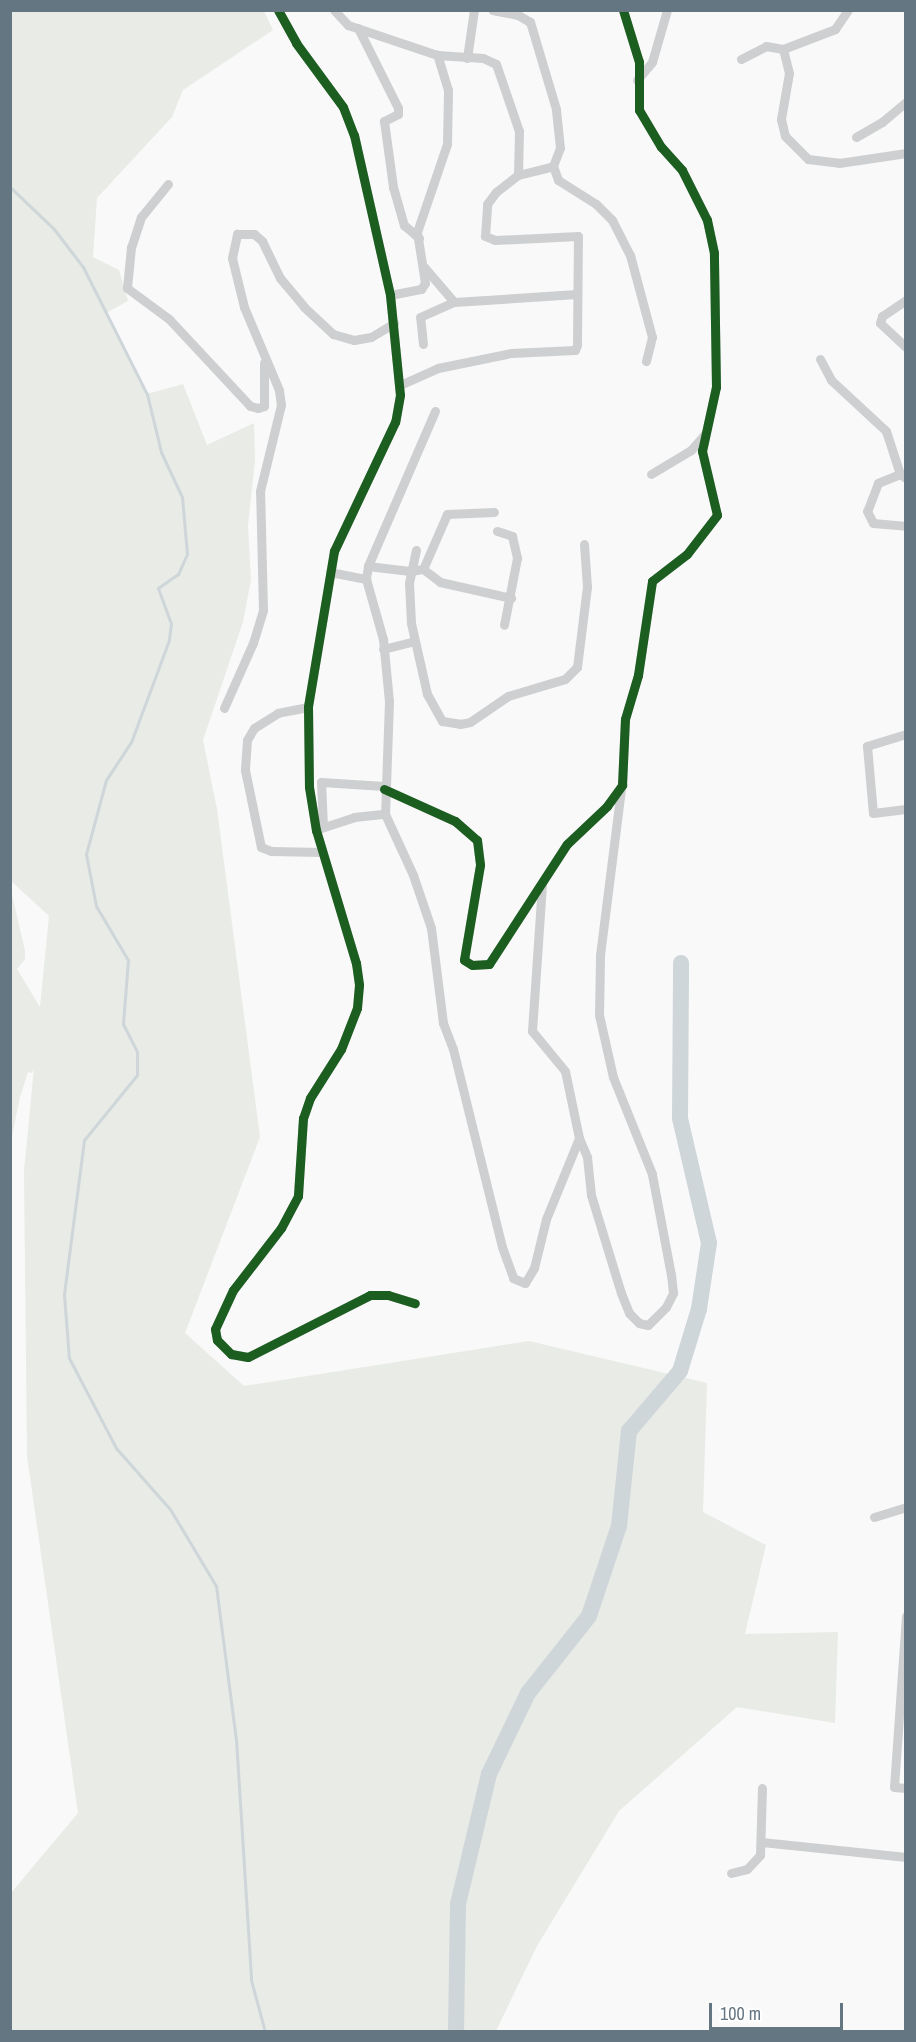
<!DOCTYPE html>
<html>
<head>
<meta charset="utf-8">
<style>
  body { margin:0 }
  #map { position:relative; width:916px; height:2042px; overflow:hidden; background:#f9f9f9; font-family:"Archivo Narrow",sans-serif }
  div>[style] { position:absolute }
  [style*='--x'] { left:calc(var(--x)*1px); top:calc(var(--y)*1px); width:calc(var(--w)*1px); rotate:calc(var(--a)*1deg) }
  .green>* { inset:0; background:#e8ebe6 }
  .stream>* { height:3px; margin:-1.5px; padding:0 1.5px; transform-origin:1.5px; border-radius:1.5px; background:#ced6d9 }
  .river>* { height:16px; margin:-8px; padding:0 8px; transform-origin:8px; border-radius:8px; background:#ced6d9 }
  .minor>* { height:9px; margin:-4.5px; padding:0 4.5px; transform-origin:4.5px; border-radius:4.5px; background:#cecfd0 }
  .cycleway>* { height:9px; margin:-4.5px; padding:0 4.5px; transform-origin:4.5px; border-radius:4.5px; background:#1b5e20 }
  span { translate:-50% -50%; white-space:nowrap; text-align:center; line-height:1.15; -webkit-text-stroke:6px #fff; paint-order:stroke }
  .frame { position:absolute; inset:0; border:12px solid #657683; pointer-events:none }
  .scale { position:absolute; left:709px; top:2003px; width:134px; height:27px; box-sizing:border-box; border:3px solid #657683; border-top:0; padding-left:8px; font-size:18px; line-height:21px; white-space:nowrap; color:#657683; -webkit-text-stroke:4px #fff; paint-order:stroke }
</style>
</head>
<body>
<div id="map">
  <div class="green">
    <i style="clip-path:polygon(11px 10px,264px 11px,273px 30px,183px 90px,172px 117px,97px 198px,93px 257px,119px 270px,128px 301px,106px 313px,147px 394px,183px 384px,207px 445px,254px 423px,255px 460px,248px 526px,251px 580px,243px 622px,203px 740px,217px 809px,260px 1137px,185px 1333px,244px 1386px,529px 1341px,707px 1383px,703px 1512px,766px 1545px,745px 1634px,838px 1632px,835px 1723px,737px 1707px,619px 1811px,537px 1946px,496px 2031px,11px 2031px,11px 1893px,78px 1813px,27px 1456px,24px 1171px,34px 1068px,32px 1073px,28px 1072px,20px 1097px,10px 1146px,11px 890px,25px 951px,25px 959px,17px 969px,40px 1007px,49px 916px,10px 880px)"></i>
  </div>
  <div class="stream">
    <i style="--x:10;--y:187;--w:61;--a:43.7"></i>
    <i style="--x:54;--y:229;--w:48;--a:52.7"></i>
    <i style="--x:83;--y:267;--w:142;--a:63.3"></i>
    <i style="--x:147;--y:394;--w:60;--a:76.4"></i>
    <i style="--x:161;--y:452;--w:50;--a:65"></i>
    <i style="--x:182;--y:497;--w:57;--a:85"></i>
    <i style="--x:187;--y:554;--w:22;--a:114"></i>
    <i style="--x:178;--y:574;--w:24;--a:145"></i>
    <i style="--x:158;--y:588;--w:37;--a:70"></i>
    <i style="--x:171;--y:623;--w:17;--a:97"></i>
    <i style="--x:169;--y:640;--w:109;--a:110.4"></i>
    <i style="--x:131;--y:742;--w:45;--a:123.3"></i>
    <i style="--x:106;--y:780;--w:77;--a:105.1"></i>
    <i style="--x:86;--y:854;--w:53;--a:79.1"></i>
    <i style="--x:96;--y:906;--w:63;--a:59.3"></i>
    <i style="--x:128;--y:960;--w:64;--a:94.5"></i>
    <i style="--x:123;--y:1024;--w:31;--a:63"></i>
    <i style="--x:137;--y:1052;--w:23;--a:90"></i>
    <i style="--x:137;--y:1075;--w:84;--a:129.2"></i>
    <i style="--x:84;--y:1140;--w:156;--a:97.4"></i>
    <i style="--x:64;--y:1295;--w:63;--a:85.5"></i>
    <i style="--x:69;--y:1358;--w:102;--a:62.4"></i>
    <i style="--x:116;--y:1448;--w:81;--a:48.5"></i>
    <i style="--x:170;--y:1509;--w:90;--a:59.1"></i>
    <i style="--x:216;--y:1586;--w:154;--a:82.6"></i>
    <i style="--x:236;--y:1739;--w:241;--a:86.4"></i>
    <i style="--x:251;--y:1980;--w:54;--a:74.9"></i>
  </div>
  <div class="river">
    <i style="--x:456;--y:2032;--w:128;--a:-89.1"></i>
    <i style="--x:458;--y:1904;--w:134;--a:-76.6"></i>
    <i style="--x:489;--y:1774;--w:90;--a:-64.3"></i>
    <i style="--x:528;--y:1693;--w:98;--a:-51.6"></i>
    <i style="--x:589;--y:1616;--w:95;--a:-71.6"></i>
    <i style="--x:619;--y:1526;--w:96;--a:-84"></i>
    <i style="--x:629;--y:1431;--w:79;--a:-49.6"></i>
    <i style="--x:680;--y:1371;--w:65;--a:-73"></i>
    <i style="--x:699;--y:1309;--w:67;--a:-81.4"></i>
    <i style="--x:709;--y:1243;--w:128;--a:-103.1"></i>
    <i style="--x:680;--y:1118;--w:155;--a:-89.6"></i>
  </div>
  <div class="minor">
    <i style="--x:278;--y:10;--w:38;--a:61"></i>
    <i style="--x:296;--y:43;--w:79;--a:53.7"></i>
    <i style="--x:343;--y:107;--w:30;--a:69"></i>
    <i style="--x:354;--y:135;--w:164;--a:77.3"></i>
    <i style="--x:390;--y:295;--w:100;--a:84.3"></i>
    <i style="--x:400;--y:395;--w:27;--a:100"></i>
    <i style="--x:395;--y:422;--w:143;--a:115.3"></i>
    <i style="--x:334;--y:551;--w:158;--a:99.5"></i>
    <i style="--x:308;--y:707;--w:80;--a:89.3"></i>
    <i style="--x:309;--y:787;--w:44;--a:80.8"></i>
    <i style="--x:316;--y:830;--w:139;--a:73.3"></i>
    <i style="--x:356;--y:963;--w:22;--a:82"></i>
    <i style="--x:359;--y:985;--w:23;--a:95"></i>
    <i style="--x:357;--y:1008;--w:44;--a:111.3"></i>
    <i style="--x:341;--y:1049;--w:58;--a:122.3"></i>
    <i style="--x:310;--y:1098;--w:21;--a:109"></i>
    <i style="--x:303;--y:1118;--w:78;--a:93.7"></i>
    <i style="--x:298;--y:1196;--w:36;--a:118"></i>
    <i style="--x:281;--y:1228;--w:78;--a:127.7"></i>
    <i style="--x:233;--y:1290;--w:43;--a:114.8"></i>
    <i style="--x:215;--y:1329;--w:11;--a:80"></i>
    <i style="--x:217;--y:1340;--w:20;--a:45"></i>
    <i style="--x:231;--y:1354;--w:17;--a:10"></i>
    <i style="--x:248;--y:1357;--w:137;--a:-26.9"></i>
    <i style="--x:370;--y:1295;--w:18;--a:0"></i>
    <i style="--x:388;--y:1295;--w:28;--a:17"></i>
    <i style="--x:334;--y:10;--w:21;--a:47"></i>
    <i style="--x:348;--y:25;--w:94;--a:18.6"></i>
    <i style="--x:437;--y:55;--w:46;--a:3.7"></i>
    <i style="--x:483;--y:58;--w:14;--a:25"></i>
    <i style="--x:496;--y:64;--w:71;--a:71.1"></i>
    <i style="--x:519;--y:131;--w:44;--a:91.3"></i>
    <i style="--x:358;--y:28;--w:89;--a:63.4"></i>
    <i style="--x:398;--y:108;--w:6;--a:90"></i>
    <i style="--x:398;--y:114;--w:16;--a:153"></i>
    <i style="--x:384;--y:121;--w:67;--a:82.2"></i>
    <i style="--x:393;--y:187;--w:40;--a:74"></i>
    <i style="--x:404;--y:225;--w:20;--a:41"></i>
    <i style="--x:783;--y:49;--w:56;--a:-21"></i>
    <i style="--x:835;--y:29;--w:23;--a:-56"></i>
    <i style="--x:467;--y:58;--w:49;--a:-81.7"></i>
    <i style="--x:741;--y:59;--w:28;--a:-27"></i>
    <i style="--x:766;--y:46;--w:17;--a:10"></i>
    <i style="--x:783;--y:49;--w:25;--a:76"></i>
    <i style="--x:789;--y:73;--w:47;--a:99.9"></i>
    <i style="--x:781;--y:119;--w:17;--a:77"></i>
    <i style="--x:785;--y:136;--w:33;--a:45"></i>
    <i style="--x:808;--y:159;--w:31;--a:7"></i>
    <i style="--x:839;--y:163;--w:68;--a:-8.5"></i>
    <i style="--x:637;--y:80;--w:23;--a:-50"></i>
    <i style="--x:652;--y:62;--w:54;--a:-73.9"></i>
    <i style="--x:856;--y:137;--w:30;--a:-30"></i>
    <i style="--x:882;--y:122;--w:31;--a:-40"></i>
    <i style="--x:553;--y:166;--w:15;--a:70"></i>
    <i style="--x:558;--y:180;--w:45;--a:32.3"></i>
    <i style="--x:596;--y:204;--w:23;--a:45"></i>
    <i style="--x:612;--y:220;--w:39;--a:63"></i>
    <i style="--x:630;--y:255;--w:85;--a:75"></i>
    <i style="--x:652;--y:337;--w:25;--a:104"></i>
    <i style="--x:168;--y:184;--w:43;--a:129.3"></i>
    <i style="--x:141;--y:217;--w:32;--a:108"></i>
    <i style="--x:131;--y:247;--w:41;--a:95.6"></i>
    <i style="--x:127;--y:288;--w:52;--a:36.4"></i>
    <i style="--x:169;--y:319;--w:119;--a:47"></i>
    <i style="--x:250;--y:406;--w:8;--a:14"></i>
    <i style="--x:258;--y:408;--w:6;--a:-18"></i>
    <i style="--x:264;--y:406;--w:43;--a:-90"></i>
    <i style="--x:424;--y:267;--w:46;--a:49.4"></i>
    <i style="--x:454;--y:302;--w:123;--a:-3.7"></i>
    <i style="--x:390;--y:295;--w:32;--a:-11"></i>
    <i style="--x:421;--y:289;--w:7;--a:-56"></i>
    <i style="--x:425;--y:283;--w:52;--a:-98.9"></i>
    <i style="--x:417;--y:232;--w:93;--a:-71.2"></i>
    <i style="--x:447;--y:144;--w:54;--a:-88.9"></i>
    <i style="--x:448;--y:90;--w:37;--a:-107"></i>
    <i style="--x:906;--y:300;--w:29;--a:146"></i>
    <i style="--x:882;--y:316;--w:7;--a:106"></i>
    <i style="--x:880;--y:323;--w:35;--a:43"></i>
    <i style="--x:423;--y:344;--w:27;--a:-96"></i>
    <i style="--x:420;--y:317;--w:37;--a:-24"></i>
    <i style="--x:820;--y:359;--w:24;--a:62"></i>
    <i style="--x:831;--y:380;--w:75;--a:42.8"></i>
    <i style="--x:886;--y:431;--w:45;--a:72"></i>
    <i style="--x:900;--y:474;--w:7;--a:34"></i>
    <i style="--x:400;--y:385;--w:42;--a:-24.1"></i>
    <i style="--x:438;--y:368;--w:75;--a:-11.6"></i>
    <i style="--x:511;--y:353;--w:64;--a:-2.7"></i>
    <i style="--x:575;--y:350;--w:5;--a:-68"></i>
    <i style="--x:577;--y:345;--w:109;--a:-89.5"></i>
    <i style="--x:578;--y:236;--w:83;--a:177.2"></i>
    <i style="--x:495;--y:240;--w:11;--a:-158"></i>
    <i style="--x:485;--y:236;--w:32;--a:-86"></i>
    <i style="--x:487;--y:204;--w:15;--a:-53"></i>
    <i style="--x:496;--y:192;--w:28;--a:-38"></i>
    <i style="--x:518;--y:175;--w:36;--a:-14"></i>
    <i style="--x:553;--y:166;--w:19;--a:-69"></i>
    <i style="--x:560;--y:148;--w:39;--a:-96"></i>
    <i style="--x:556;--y:109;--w:91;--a:-106.6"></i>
    <i style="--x:530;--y:22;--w:14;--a:-150"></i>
    <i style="--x:518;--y:15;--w:26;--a:-169"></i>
    <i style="--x:435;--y:411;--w:169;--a:113.4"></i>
    <i style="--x:368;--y:566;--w:13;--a:99"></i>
    <i style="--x:366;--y:579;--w:62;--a:74.2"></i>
    <i style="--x:383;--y:639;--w:62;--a:84.5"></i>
    <i style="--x:389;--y:701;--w:113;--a:92"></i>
    <i style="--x:385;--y:814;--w:67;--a:65.3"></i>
    <i style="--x:413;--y:875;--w:56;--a:71.2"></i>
    <i style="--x:431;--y:928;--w:96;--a:82.8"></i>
    <i style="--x:443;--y:1023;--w:28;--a:69"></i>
    <i style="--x:453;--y:1049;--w:204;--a:76.1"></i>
    <i style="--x:502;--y:1247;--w:33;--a:70"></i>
    <i style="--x:513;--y:1278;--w:13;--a:23"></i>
    <i style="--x:525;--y:1283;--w:17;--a:-59"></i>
    <i style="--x:534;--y:1268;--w:50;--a:-76.2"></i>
    <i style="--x:546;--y:1219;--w:87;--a:-67.8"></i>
    <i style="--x:579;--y:1138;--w:68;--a:-101.8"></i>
    <i style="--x:565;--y:1071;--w:52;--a:-129.5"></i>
    <i style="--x:532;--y:1031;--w:148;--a:-86.1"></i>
    <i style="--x:651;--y:474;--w:47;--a:-31"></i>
    <i style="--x:691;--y:450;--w:23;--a:-49"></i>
    <i style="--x:900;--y:474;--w:24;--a:158"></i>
    <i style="--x:878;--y:483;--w:30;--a:111"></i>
    <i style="--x:867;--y:511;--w:13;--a:63"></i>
    <i style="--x:873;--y:523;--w:33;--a:5"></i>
    <i style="--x:497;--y:531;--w:16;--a:18"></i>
    <i style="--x:512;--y:536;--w:23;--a:77"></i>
    <i style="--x:517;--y:558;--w:68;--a:101"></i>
    <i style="--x:416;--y:550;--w:34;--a:102"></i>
    <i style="--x:409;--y:583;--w:40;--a:87.1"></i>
    <i style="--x:411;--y:623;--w:73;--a:77.3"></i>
    <i style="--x:427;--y:694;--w:31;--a:61"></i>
    <i style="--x:442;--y:721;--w:18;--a:9"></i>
    <i style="--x:460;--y:724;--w:10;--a:-11"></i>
    <i style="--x:470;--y:722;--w:46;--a:-34.4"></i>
    <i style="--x:508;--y:696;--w:59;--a:-16.6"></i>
    <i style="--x:565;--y:679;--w:17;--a:-45"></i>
    <i style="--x:577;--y:667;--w:81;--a:-82.9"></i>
    <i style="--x:587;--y:587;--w:43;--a:-94"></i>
    <i style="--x:368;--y:566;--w:42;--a:6.8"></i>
    <i style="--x:410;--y:571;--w:13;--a:-9"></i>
    <i style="--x:423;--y:569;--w:21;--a:37"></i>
    <i style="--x:440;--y:582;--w:73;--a:12.7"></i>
    <i style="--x:423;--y:569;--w:60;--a:-66.4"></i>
    <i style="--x:447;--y:514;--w:47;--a:-2.4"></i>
    <i style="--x:330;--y:572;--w:37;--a:11"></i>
    <i style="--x:383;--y:649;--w:32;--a:-14"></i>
    <i style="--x:308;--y:707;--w:31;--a:169"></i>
    <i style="--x:278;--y:713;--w:28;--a:148"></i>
    <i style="--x:254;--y:728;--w:14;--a:120"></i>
    <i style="--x:247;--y:740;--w:30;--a:94"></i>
    <i style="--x:245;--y:770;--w:79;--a:78.3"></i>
    <i style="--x:261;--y:847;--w:11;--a:22"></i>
    <i style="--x:271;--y:851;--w:50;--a:1.1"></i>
    <i style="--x:224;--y:708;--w:71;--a:-66"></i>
    <i style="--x:253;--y:643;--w:34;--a:-73"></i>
    <i style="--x:263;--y:610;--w:119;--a:-91.4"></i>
    <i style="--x:260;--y:491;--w:89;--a:-76.3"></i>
    <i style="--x:281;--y:405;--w:15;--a:-98"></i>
    <i style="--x:279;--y:390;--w:90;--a:-112.9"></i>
    <i style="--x:244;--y:307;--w:50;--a:-103.8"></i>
    <i style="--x:232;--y:258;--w:25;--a:-78"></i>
    <i style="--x:237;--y:234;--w:17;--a:0"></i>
    <i style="--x:254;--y:234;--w:11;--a:41"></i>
    <i style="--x:262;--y:241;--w:41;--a:64.1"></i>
    <i style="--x:280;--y:278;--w:38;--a:50"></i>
    <i style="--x:304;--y:307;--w:40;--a:43"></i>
    <i style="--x:333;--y:334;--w:22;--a:16"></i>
    <i style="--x:354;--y:340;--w:17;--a:-10"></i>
    <i style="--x:371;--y:337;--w:27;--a:-31"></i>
    <i style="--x:906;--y:734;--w:41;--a:162.9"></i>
    <i style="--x:867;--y:746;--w:67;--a:84.9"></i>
    <i style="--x:873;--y:813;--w:33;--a:-7"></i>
    <i style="--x:384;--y:789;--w:78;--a:24.3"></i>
    <i style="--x:455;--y:821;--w:29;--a:41"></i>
    <i style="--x:477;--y:840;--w:25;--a:83"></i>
    <i style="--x:480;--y:865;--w:96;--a:99.6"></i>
    <i style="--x:464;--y:960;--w:9;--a:32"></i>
    <i style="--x:472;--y:965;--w:17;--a:-3"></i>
    <i style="--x:489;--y:964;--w:143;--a:-57"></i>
    <i style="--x:567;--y:844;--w:55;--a:-43.5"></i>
    <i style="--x:607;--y:806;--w:26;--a:-54"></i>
    <i style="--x:622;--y:785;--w:66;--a:-87.4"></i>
    <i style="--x:625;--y:719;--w:46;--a:-73.5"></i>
    <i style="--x:638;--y:675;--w:95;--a:-81.5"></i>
    <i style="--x:652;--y:581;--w:44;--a:-37.6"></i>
    <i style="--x:687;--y:554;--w:49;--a:-52.4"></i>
    <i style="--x:717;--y:515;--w:66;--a:-103.2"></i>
    <i style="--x:702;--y:451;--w:66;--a:-77.7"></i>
    <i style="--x:716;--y:387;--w:134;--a:-90.9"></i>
    <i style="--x:714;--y:253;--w:34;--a:-102"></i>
    <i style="--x:707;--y:220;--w:56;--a:-116.6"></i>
    <i style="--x:682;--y:170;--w:31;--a:-132"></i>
    <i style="--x:661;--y:147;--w:43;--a:-120.7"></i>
    <i style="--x:639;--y:110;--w:48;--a:-90"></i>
    <i style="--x:639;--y:62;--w:54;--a:-107.1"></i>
    <i style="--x:323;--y:827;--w:45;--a:-92.5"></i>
    <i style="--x:321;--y:782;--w:63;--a:3.6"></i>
    <i style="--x:318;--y:829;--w:38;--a:-18"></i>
    <i style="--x:354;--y:817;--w:31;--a:-6"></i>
    <i style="--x:579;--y:1138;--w:21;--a:67"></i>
    <i style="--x:587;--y:1157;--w:38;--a:84"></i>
    <i style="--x:591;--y:1195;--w:102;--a:73"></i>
    <i style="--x:621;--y:1293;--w:22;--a:68"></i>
    <i style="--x:629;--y:1313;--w:14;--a:45"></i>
    <i style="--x:639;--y:1323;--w:9;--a:13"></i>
    <i style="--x:648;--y:1325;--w:25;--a:-45"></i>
    <i style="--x:666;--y:1307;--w:16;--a:-63"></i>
    <i style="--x:673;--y:1293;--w:18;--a:-96"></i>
    <i style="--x:671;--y:1275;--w:103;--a:-100.7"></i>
    <i style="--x:652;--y:1174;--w:105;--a:-111.9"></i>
    <i style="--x:613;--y:1077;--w:64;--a:-102.7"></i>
    <i style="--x:599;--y:1015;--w:60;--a:-89"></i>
    <i style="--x:600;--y:955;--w:168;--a:-82.8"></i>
    <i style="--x:874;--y:1517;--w:34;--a:-17"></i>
    <i style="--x:906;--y:1616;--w:171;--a:94"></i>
    <i style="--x:894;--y:1787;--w:12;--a:5"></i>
    <i style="--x:761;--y:1842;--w:146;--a:5.9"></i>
    <i style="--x:731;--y:1873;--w:16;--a:-14"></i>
    <i style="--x:747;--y:1869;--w:19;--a:-47"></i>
    <i style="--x:760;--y:1855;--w:67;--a:-88.3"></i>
  </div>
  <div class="cycleway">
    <i style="--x:278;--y:10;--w:38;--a:61"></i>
    <i style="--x:296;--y:43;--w:79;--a:53.7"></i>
    <i style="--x:343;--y:107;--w:30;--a:69"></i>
    <i style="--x:354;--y:135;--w:164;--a:77.3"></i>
    <i style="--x:390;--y:295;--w:100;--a:84.3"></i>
    <i style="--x:400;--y:395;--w:27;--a:100"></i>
    <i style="--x:395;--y:422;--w:143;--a:115.3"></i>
    <i style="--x:334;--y:551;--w:158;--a:99.5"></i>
    <i style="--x:308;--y:707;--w:80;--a:89.3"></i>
    <i style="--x:309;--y:787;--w:44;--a:80.8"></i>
    <i style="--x:316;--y:830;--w:139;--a:73.3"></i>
    <i style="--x:356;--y:963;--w:22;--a:82"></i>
    <i style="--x:359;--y:985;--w:23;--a:95"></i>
    <i style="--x:357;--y:1008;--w:44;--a:111.3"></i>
    <i style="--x:341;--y:1049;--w:58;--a:122.3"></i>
    <i style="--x:310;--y:1098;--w:21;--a:109"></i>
    <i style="--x:303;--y:1118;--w:78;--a:93.7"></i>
    <i style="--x:298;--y:1196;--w:36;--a:118"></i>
    <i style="--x:281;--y:1228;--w:78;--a:127.7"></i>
    <i style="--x:233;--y:1290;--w:43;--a:114.8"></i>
    <i style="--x:215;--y:1329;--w:11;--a:80"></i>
    <i style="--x:217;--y:1340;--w:20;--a:45"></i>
    <i style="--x:231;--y:1354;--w:17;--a:10"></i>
    <i style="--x:248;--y:1357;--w:137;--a:-26.9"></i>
    <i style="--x:370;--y:1295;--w:18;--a:0"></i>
    <i style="--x:388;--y:1295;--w:28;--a:17"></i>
    <i style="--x:384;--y:789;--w:78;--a:24.3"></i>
    <i style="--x:455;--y:821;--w:29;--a:41"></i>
    <i style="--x:477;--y:840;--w:25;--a:83"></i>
    <i style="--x:480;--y:865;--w:96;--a:99.6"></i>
    <i style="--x:464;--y:960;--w:9;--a:32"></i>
    <i style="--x:472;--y:965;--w:17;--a:-3"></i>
    <i style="--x:489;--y:964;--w:143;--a:-57"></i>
    <i style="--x:567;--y:844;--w:55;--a:-43.5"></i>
    <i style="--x:607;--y:806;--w:26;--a:-54"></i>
    <i style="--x:622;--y:785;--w:66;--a:-87.4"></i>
    <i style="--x:625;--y:719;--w:46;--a:-73.5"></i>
    <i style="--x:638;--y:675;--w:95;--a:-81.5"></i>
    <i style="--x:652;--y:581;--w:44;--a:-37.6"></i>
    <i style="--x:687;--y:554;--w:49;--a:-52.4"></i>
    <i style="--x:717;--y:515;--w:66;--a:-103.2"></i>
    <i style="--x:702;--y:451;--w:66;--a:-77.7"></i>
    <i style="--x:716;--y:387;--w:134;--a:-90.9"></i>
    <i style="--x:714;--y:253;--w:34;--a:-102"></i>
    <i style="--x:707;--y:220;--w:56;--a:-116.6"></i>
    <i style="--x:682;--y:170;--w:31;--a:-132"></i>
    <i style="--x:661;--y:147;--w:43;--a:-120.7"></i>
    <i style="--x:639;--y:110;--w:48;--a:-90"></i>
    <i style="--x:639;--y:62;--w:54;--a:-107.1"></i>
  </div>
  <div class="frame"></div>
  <div class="scale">100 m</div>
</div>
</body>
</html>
